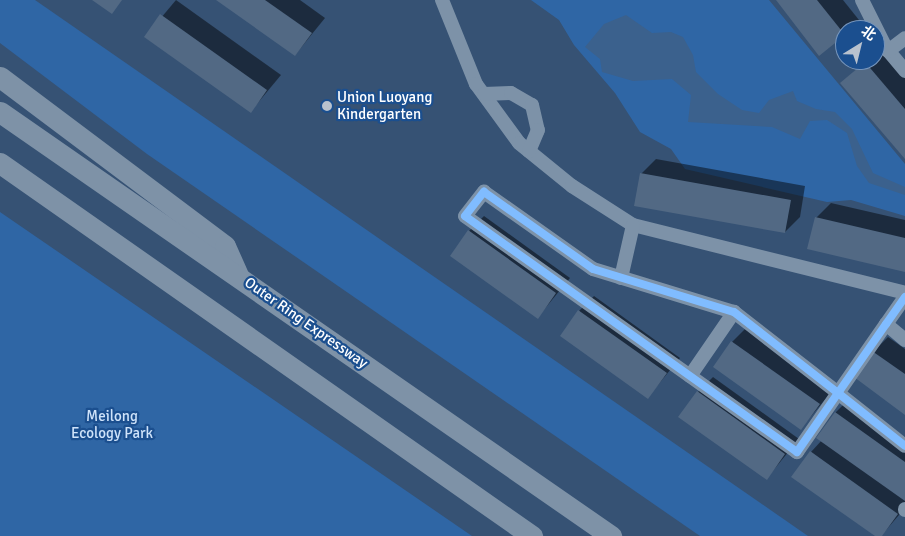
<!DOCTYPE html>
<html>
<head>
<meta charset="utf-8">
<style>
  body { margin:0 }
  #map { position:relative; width:905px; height:536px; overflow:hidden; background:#365274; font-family:Signika,"Noto Sans SC",sans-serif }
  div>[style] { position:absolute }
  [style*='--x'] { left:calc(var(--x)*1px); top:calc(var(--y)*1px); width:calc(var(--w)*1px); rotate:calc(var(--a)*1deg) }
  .green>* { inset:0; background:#2f66a5 }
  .water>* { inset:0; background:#3b618d }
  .shadow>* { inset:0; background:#0007 }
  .building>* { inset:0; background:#526984 }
  .minor>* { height:14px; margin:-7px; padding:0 7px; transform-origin:7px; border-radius:7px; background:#7d92a8 }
  .highway>* { height:21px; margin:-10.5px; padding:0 10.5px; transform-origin:10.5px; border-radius:10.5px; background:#7e92a7 }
  .cycleway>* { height:8px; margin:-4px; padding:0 4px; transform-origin:4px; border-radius:4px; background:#80bcff }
  .dots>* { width:14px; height:14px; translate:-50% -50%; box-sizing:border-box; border:2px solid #1b4f8f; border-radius:50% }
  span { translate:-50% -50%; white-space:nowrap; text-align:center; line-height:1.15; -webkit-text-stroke:4.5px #1b4f8f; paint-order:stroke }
  .poi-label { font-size:15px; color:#fff }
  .left { translate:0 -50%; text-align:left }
  .street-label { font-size:15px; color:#fff }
  .park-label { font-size:15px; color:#cfe3fa }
  .north { position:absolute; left:835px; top:20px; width:50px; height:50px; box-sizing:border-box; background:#1b4f8f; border:1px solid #7695bc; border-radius:50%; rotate:36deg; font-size:14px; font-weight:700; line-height:20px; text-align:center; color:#fff }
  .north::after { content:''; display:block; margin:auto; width:18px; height:22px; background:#b9c2ce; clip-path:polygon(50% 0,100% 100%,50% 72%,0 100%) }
</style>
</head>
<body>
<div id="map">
  <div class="green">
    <i style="clip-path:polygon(0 0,35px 0,808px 536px,700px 536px,147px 154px,0 43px)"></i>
    <i style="clip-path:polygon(531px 0,769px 0,905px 164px,905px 216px,851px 200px,827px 202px,685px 169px,671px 149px,640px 132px,615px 93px,574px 45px,559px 20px)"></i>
    <i style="clip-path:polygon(0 212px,472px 536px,0 536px)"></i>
  </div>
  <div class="water">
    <i style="clip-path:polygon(626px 15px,652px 33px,671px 32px,683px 37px,693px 55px,696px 72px,718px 94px,742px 110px,759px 113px,769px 100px,793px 91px,797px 101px,816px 109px,835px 112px,852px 129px,873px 173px,905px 187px,905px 195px,869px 183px,857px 166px,847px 133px,827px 120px,810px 121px,800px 139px,772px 127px,688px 122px,691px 95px,672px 79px,633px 81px,602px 72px,600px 59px,585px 47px,604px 24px)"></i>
  </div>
  <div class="shadow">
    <i style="clip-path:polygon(176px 0,281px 75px,251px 111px,145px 37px)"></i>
    <i style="clip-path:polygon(218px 0,300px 0,325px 18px,295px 55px)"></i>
    <i style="clip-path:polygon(777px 0,843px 0,859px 20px,844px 34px)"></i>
    <i style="clip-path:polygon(880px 48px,905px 77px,905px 157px,842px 83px,867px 60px,875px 60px,875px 53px)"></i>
    <i style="clip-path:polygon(656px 159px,805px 186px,800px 217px,785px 232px,641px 174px)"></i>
    <i style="clip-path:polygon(831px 203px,905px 220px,905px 271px,816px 218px)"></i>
    <i style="clip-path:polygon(484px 216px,570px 278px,538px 317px,469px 231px)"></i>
    <i style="clip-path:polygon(594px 296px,680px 358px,648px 397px,579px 311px)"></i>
    <i style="clip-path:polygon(747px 327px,834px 389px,801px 428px,732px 342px)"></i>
    <i style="clip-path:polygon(888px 337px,905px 349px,905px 414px,873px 352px)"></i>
    <i style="clip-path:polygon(713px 377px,799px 439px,767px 478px,698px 392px)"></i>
    <i style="clip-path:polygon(850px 398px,905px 437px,905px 508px,881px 536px,877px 536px,811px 452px,822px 440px,835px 413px)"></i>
  </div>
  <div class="building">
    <i style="clip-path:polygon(92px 0,122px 0,112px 14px)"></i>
    <i style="clip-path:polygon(216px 0,265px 0,312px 33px,295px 56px)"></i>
    <i style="clip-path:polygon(776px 0,817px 0,845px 35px,819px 56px)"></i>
    <i style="clip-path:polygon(160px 14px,267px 90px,251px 113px,144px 37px)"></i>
    <i style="clip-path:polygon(865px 62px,905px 109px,905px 159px,840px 83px)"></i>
    <i style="clip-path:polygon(640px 173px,791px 200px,785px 233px,634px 206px)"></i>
    <i style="clip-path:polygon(815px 217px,905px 238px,905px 272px,807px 249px)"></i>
    <i style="clip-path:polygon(468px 230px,556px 293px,538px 319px,450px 256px)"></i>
    <i style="clip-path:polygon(578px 310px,667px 373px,648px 399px,560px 336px)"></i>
    <i style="clip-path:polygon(731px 341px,820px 404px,801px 430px,713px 367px)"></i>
    <i style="clip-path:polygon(872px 351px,905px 374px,905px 415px,854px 377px)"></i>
    <i style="clip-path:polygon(697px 391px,785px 454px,767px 480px,678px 417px)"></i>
    <i style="clip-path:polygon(835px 412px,905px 462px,905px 501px,816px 438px)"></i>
    <i style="clip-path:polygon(810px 451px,898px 514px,882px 536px,875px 536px,791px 477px)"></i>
  </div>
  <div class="minor">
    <i style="--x:442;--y:0;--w:91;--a:68"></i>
    <i style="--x:476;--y:84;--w:73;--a:53.9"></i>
    <i style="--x:519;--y:143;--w:68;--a:39.1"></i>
    <i style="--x:572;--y:186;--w:72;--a:32.6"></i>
    <i style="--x:633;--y:225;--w:280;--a:14"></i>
    <i style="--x:862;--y:0;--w:54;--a:63.4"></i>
    <i style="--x:886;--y:48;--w:30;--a:50"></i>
    <i style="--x:888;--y:51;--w:21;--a:-37"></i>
    <i style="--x:484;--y:94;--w:27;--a:-2"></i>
    <i style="--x:511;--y:93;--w:24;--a:30"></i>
    <i style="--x:532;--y:105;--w:26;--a:77"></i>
    <i style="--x:538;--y:130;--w:23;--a:113"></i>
    <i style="--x:621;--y:278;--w:54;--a:-77.2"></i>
    <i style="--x:905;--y:297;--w:33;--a:125"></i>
    <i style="--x:886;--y:324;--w:84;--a:124.8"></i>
    <i style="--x:838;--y:393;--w:72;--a:124.8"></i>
    <i style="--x:797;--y:452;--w:407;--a:-144.6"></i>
    <i style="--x:465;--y:216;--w:31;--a:-52"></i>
    <i style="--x:484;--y:192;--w:133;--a:35.2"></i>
    <i style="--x:593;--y:269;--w:147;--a:17"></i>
    <i style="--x:734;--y:312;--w:132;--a:37.9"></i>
    <i style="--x:838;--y:393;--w:85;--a:38.3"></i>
    <i style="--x:886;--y:324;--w:25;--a:40"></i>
    <i style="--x:690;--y:376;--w:78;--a:-55.5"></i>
    <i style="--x:905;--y:509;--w:1;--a:90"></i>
  </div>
  <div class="highway">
    <i style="--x:0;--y:77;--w:281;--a:36.9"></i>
    <i style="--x:225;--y:246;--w:32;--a:66"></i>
    <i style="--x:0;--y:112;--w:744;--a:34.76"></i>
    <i style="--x:0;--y:163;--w:650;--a:35.04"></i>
  </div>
  <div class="cycleway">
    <i style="--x:905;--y:297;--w:33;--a:125"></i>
    <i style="--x:886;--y:324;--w:84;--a:124.8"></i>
    <i style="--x:838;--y:393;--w:72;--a:124.8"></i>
    <i style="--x:797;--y:452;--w:407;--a:-144.6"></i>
    <i style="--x:465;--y:216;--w:31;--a:-52"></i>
    <i style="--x:484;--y:192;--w:133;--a:35.2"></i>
    <i style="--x:593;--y:269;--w:147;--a:17"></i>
    <i style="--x:734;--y:312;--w:132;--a:37.9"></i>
    <i style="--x:838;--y:393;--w:85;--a:38.3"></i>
  </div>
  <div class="dots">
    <i style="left:327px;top:106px;background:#b9c2ce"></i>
  </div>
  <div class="poi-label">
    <span class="left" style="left:337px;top:106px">Union Luoyang<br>Kindergarten</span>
  </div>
  <div class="street-label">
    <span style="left:306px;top:323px;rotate:35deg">Outer Ring Expressway</span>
  </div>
  <div class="park-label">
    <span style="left:112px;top:425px">Meilong<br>Ecology Park</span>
  </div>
  <div class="north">北</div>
</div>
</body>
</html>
